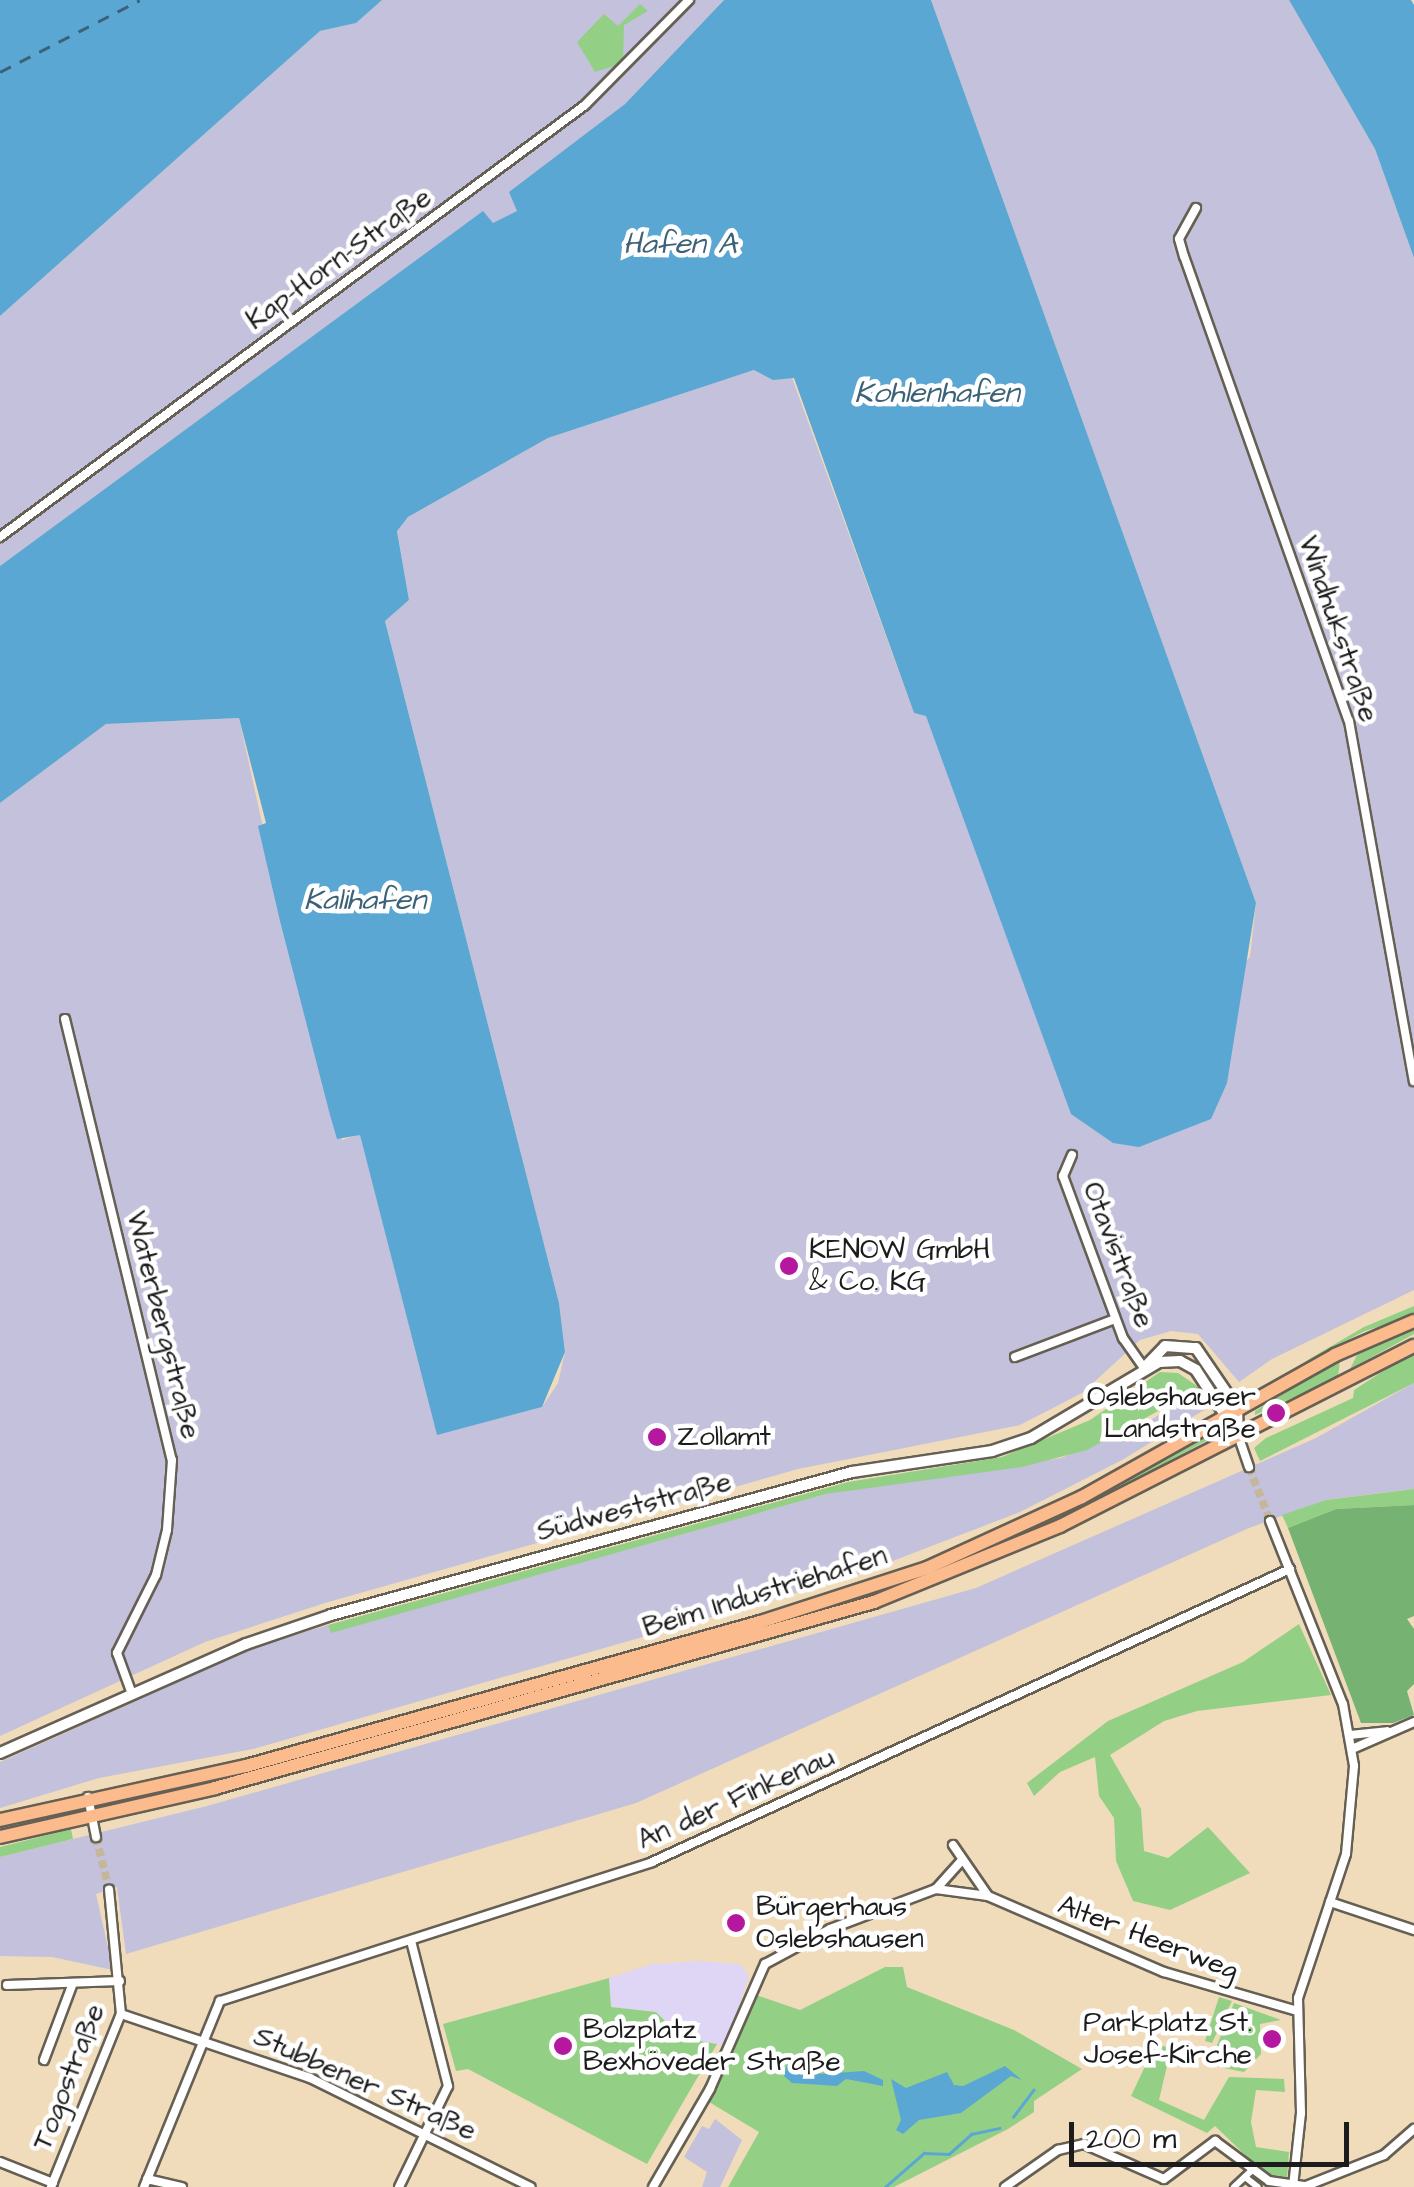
<!DOCTYPE html>
<html>
<head>
<meta charset="utf-8">
<style>
  body { margin:0 }
  #map { position:relative; width:1414px; height:2187px; overflow:hidden; background:#f0dcbb; font-family:"Architects Daughter",sans-serif }
  div>[style] { position:absolute }
  [style*='--x'] { left:calc(var(--x)*1px); top:calc(var(--y)*1px); width:calc(var(--w)*1px); rotate:calc(var(--a)*1deg) }
  .built>* { inset:0; background:#dfd5f5 }
  .industrial>* { inset:0; background:#c3c1db }
  .green>* { inset:0; background:#93d085 }
  .forest>* { inset:0; background:#76b272 }
  .water>* { inset:0; background:#5ba7d4 }
  .stream>* { height:2.5px; margin:-1.25px; padding:0 1.25px; transform-origin:1.25px; border-radius:1.25px; background:#5ba7d4 }
  .ferry>* { height:2.5px; margin-top:-1.25px; transform-origin:0; background:repeating-linear-gradient(90deg,#3c6278 0 12px,transparent 0 22px) }
  .minor-tunnel>* { height:8px; margin-top:-4px; transform-origin:0; background:repeating-linear-gradient(90deg,#c6b69b 0 8px,transparent 0 12px) }
  .roads { filter:drop-shadow(2px 0 #665f54) drop-shadow(-2px 0 #665f54) drop-shadow(0 2px #665f54) drop-shadow(0 -2px #665f54) }
  .pedestrian>* { height:6px; margin:-3px; padding:0 3px; transform-origin:3px; border-radius:3px; background:#fff }
  .minor>* { height:8px; margin:-4px; padding:0 4px; transform-origin:4px; border-radius:4px; background:#fff }
  .tertiary>* { height:10px; margin:-5px; padding:0 5px; transform-origin:5px; border-radius:5px; background:#fff }
  .primary>* { height:12px; margin:-6px; padding:0 6px; transform-origin:6px; border-radius:6px; background:#fbbb8d }
  .dots>* { width:28px; height:28px; translate:-50% -50%; box-sizing:border-box; border:5px solid #fff; border-radius:50% }
  span { translate:-50% -50%; white-space:nowrap; text-align:center; line-height:1.15; -webkit-text-stroke:9px #fff; paint-order:stroke }
  .street-label { font-size:28px; color:#1c1c1c }
  .poi-label { font-size:28px; color:#1c1c1c }
  .left { translate:0 -50%; text-align:left }
  .right { translate:-100% -50%; text-align:right }
  .water-label { font-size:30px; color:#3c6278; font-style:italic }
  .scale { position:absolute; left:1069px; top:2122px; width:280px; height:45px; box-sizing:border-box; border:5px solid #1c1c1c; border-top:0; padding-left:12px; font-size:30px; line-height:35px; white-space:nowrap; color:#1c1c1c; -webkit-text-stroke:8px #fff; paint-order:stroke }
</style>
</head>
<body>
<div id="map">
  <div class="built">
    <i style="clip-path:polygon(698px 1961px,740px 1964px,749px 1976px,726px 2046px,682px 2038px,656px 2012px,611px 2007px,609px 1978px,652px 1964px)"></i>
  </div>
  <div class="industrial">
    <i style="clip-path:polygon(724px 0,625px 104px,521px 186px,518px 211px,492px 224px,482px 212px,0 566px,0 316px,320px 31px,355px 23px,382px 0)"></i>
    <i style="clip-path:polygon(931px 0,1289px 0,1375px 149px,1414px 258px,1414px 1290px,1272px 1359px,1239px 1382px,1198px 1334px,1171px 1331px,1140px 1340px,1082px 1393px,1020px 1425px,798px 1469px,325px 1603px,205px 1642px,0 1736px,0 803px,106px 724px,239px 718px,302px 1005px,342px 1140px,360px 1134px,437px 1434px,542px 1407px,558px 1383px,565px 1352px,559px 1303px,385px 621px,409px 600px,397px 530px,408px 517px,548px 438px,754px 370px,791px 375px,914px 713px,926px 715px,1243px 964px,1250px 957px,1256px 903px)"></i>
    <i style="clip-path:polygon(1414px 1383px,1414px 1489px,1326px 1500px,1249px 1528px,636px 1803px,126px 1954px,117px 1887px,96px 1894px,113px 1970px,52px 1957px,0 1956px,0 1857px,207px 1806px,976px 1588px,1316px 1438px)"></i>
    <i style="clip-path:polygon(1200px 1388px,1209px 1407px,1122px 1460px,1020px 1512px,851px 1577px,253px 1749px,99px 1778px,0 1808px,0 1762px,256px 1647px,328px 1625px,332px 1632px,826px 1494px,1061px 1458px,1145px 1424px)"></i>
    <i style="clip-path:polygon(715px 2119px,742px 2140px,720px 2187px,702px 2187px,707px 2172px,684px 2157px,702px 2126px,709px 2129px)"></i>
  </div>
  <div class="green">
    <i style="clip-path:polygon(640px 4px,648px 11px,624px 25px,623px 63px,595px 72px,577px 42px,604px 14px,618px 26px)"></i>
    <i style="clip-path:polygon(1414px 1306px,1414px 1316px,1365px 1331px,1304px 1362px,1364px 1327px)"></i>
    <i style="clip-path:polygon(1414px 1329px,1414px 1334px,1350px 1369px,1357px 1355px)"></i>
    <i style="clip-path:polygon(1414px 1351px,1414px 1383px,1260px 1461px,1254px 1448px,1266px 1438px,1353px 1398px,1354px 1390px)"></i>
    <i style="clip-path:polygon(1340px 1360px,1338px 1377px,1255px 1415px,1255px 1411px)"></i>
    <i style="clip-path:polygon(1160px 1372px,1178px 1373px,1200px 1388px,1087px 1450px,1022px 1467px,826px 1494px,331px 1633px,328px 1625px,848px 1482px,1002px 1457px,1090px 1420px)"></i>
    <i style="clip-path:polygon(1211px 1432px,1213px 1437px,1064px 1519px,871px 1598px,196px 1788px,115px 1803px,897px 1585px,1040px 1524px)"></i>
    <i style="clip-path:polygon(1414px 1489px,1414px 1505px,1336px 1509px,1288px 1528px,1282px 1515px,1326px 1500px)"></i>
    <i style="clip-path:polygon(1299px 1624px,1331px 1695px,1197px 1711px,1164px 1721px,1110px 1755px,1141px 1809px,1144px 1851px,1168px 1858px,1208px 1827px,1250px 1873px,1170px 1910px,1133px 1901px,1116px 1861px,1114px 1818px,1099px 1796px,1095px 1757px,1060px 1772px,1034px 1796px,1027px 1783px,1108px 1721px,1243px 1662px)"></i>
    <i style="clip-path:polygon(71px 1829px,73px 1839px,0 1857px,0 1847px)"></i>
    <i style="clip-path:polygon(885px 1967px,903px 1967px,907px 1987px,1014px 2030px,1082px 2069px,1034px 2101px,1034px 2112px,1008px 2129px,894px 2187px,728px 2187px,759px 2132px,709px 2102px,756px 1995px,800px 2010px)"></i>
    <i style="clip-path:polygon(609px 1978px,611px 2007px,656px 2012px,682px 2038px,717px 2044px,647px 2164px,468px 2069px,456px 2071px,443px 2024px)"></i>
    <i style="clip-path:polygon(1219px 1997px,1232px 2001px,1212px 2043px,1205px 2041px)"></i>
    <i style="clip-path:polygon(1234px 2003px,1281px 2020px,1260px 2024px,1261px 2054px,1244px 2072px,1209px 2065px)"></i>
    <i style="clip-path:polygon(1156px 2043px,1171px 2049px,1159px 2100px,1204px 2120px,1229px 2077px,1284px 2079px,1285px 2092px,1256px 2090px,1251px 2122px,1256px 2147px,1289px 2152px,1287px 2179px,1267px 2176px,1215px 2126px,1207px 2133px,1131px 2096px)"></i>
  </div>
  <div class="forest">
    <i style="clip-path:polygon(1414px 1505px,1414px 1616px,1407px 1619px,1414px 1629px,1414px 1684px,1407px 1691px,1414px 1715px,1393px 1723px,1361px 1723px,1288px 1528px,1336px 1509px)"></i>
  </div>
  <div class="water">
    <i style="clip-path:polygon(0 0,382px 0,356px 23px,320px 31px,0 316px)"></i>
    <i style="clip-path:polygon(724px 0,931px 0,1256px 903px,1227px 1083px,1211px 1119px,1139px 1147px,1113px 1143px,1071px 1114px,926px 716px,914px 713px,794px 378px,773px 380px,754px 370px,548px 438px,408px 517px,397px 531px,409px 600px,385px 621px,559px 1303px,565px 1352px,542px 1407px,437px 1435px,360px 1135px,337px 1139px,330px 1115px,280px 921px,258px 826px,266px 823px,239px 718px,106px 724px,0 803px,0 566px,483px 211px,493px 223px,517px 211px,509px 192px,625px 104px)"></i>
    <i style="clip-path:polygon(1289px 0,1411px 0,1414px 5px,1414px 258px,1375px 149px)"></i>
    <i style="clip-path:polygon(789px 2056px,821px 2074px,864px 2071px,883px 2080px,883px 2086px,846px 2079px,837px 2086px,792px 2083px,784px 2076px)"></i>
    <i style="clip-path:polygon(1005px 2066px,1022px 2080px,1011px 2076px,961px 2113px,919px 2120px,903px 2134px,896px 2130px,901px 2120px,891px 2079px,906px 2088px,947px 2072px,954px 2085px,963px 2086px)"></i>
  </div>
  <div class="stream">
    <i style="--x:1013;--y:2117;--w:34;--a:-53"></i>
    <i style="--x:885;--y:2187;--w:52;--a:-41.1"></i>
    <i style="--x:924;--y:2153;--w:25;--a:2"></i>
    <i style="--x:949;--y:2154;--w:30;--a:-42"></i>
    <i style="--x:971;--y:2134;--w:29;--a:-12"></i>
  </div>
  <div class="ferry">
    <i style="--x:0;--y:72;--w:157;--a:-27.2"></i>
  </div>
  <div class="minor-tunnel">
    <i style="--x:1249;--y:1467;--w:58;--a:68.7"></i>
    <i style="--x:96;--y:1837;--w:55;--a:76.2"></i>
  </div>
  <div class="roads">
    <div class="pedestrian">
      <i style="--x:1245;--y:2177;--w:16;--a:38"></i>
      <i style="--x:1234;--y:2187;--w:26;--a:-43"></i>
    </div>
    <div class="minor">
      <i style="--x:1196;--y:208;--w:35;--a:119"></i>
      <i style="--x:1179;--y:239;--w:18;--a:74"></i>
      <i style="--x:1184;--y:256;--w:493;--a:70.5"></i>
      <i style="--x:1349;--y:721;--w:366;--a:79.8"></i>
      <i style="--x:0;--y:537;--w:727;--a:-36.44"></i>
      <i style="--x:585;--y:105;--w:148;--a:-45.3"></i>
      <i style="--x:65;--y:1019;--w:454;--a:76.4"></i>
      <i style="--x:172;--y:1460;--w:70;--a:94.1"></i>
      <i style="--x:167;--y:1530;--w:46;--a:103.7"></i>
      <i style="--x:156;--y:1575;--w:87;--a:116.6"></i>
      <i style="--x:117;--y:1653;--w:44;--a:69.9"></i>
      <i style="--x:1072;--y:1155;--w:23;--a:113"></i>
      <i style="--x:1063;--y:1176;--w:173;--a:69.7"></i>
      <i style="--x:1123;--y:1338;--w:37;--a:55"></i>
      <i style="--x:1015;--y:1357;--w:107;--a:-20.8"></i>
      <i style="--x:1238;--y:1435;--w:34;--a:71"></i>
      <i style="--x:1270;--y:1521;--w:197;--a:68.3"></i>
      <i style="--x:1343;--y:1704;--w:63;--a:79.9"></i>
      <i style="--x:1354;--y:1766;--w:88;--a:95.2"></i>
      <i style="--x:1346;--y:1854;--w:152;--a:108.4"></i>
      <i style="--x:1298;--y:1998;--w:115;--a:88.5"></i>
      <i style="--x:1301;--y:2113;--w:74;--a:96.2"></i>
      <i style="--x:1350;--y:1735;--w:37;--a:-6"></i>
      <i style="--x:1352;--y:1749;--w:68;--a:-23.5"></i>
      <i style="--x:88;--y:1797;--w:41;--a:78.7"></i>
      <i style="--x:953;--y:1845;--w:62;--a:55.5"></i>
      <i style="--x:936;--y:1889;--w:39;--a:-48"></i>
      <i style="--x:1330;--y:1902;--w:89;--a:18.4"></i>
      <i style="--x:7;--y:1985;--w:113;--a:-2"></i>
      <i style="--x:121;--y:2014;--w:200;--a:18.7"></i>
      <i style="--x:310;--y:2078;--w:246;--a:26.3"></i>
      <i style="--x:44;--y:2060;--w:82;--a:-69.4"></i>
      <i style="--x:0;--y:2162;--w:57;--a:21.6"></i>
      <i style="--x:147;--y:2179;--w:36;--a:13"></i>
      <i style="--x:51;--y:2187;--w:187;--a:-68"></i>
      <i style="--x:121;--y:2014;--w:125;--a:-95.5"></i>
      <i style="--x:144;--y:2187;--w:201;--a:-67.8"></i>
      <i style="--x:220;--y:2001;--w:454;--a:-17.8"></i>
      <i style="--x:652;--y:1862;--w:702;--a:-24.67"></i>
      <i style="--x:399;--y:2187;--w:112;--a:-64.1"></i>
      <i style="--x:448;--y:2086;--w:150;--a:-104.3"></i>
      <i style="--x:653;--y:2187;--w:113;--a:-59.8"></i>
      <i style="--x:710;--y:2089;--w:137;--a:-66.3"></i>
      <i style="--x:765;--y:1964;--w:74;--a:-28.3"></i>
      <i style="--x:830;--y:1929;--w:113;--a:-20.7"></i>
      <i style="--x:936;--y:1889;--w:52;--a:7.7"></i>
      <i style="--x:988;--y:1896;--w:192;--a:23.4"></i>
      <i style="--x:1164;--y:1972;--w:139;--a:16.3"></i>
      <i style="--x:1005;--y:2187;--w:65;--a:-34.9"></i>
      <i style="--x:1058;--y:2150;--w:27;--a:-13"></i>
      <i style="--x:1084;--y:2144;--w:87;--a:23.6"></i>
      <i style="--x:1164;--y:2179;--w:64;--a:-36.7"></i>
      <i style="--x:1215;--y:2141;--w:67;--a:36.5"></i>
      <i style="--x:1269;--y:2181;--w:37;--a:8"></i>
      <i style="--x:1306;--y:2186;--w:84;--a:-21.7"></i>
      <i style="--x:1384;--y:2155;--w:40;--a:-41"></i>
    </div>
    <div class="tertiary">
      <i style="--x:1144;--y:1368;--w:30;--a:-46"></i>
      <i style="--x:1165;--y:1346;--w:31;--a:4"></i>
      <i style="--x:1196;--y:1348;--w:73;--a:55.7"></i>
      <i style="--x:1237;--y:1408;--w:27;--a:88"></i>
      <i style="--x:0;--y:1753;--w:269;--a:-23.9"></i>
      <i style="--x:246;--y:1644;--w:90;--a:-18.8"></i>
      <i style="--x:331;--y:1615;--w:540;--a:-15.35"></i>
      <i style="--x:852;--y:1472;--w:142;--a:-8.5"></i>
      <i style="--x:992;--y:1451;--w:41;--a:-18.4"></i>
      <i style="--x:1031;--y:1438;--w:149;--a:-30.7"></i>
      <i style="--x:1159;--y:1362;--w:21;--a:-3"></i>
      <i style="--x:1180;--y:1361;--w:18;--a:29"></i>
      <i style="--x:1196;--y:1370;--w:77;--a:57.1"></i>
    </div>
    <div class="primary">
      <i style="--x:0;--y:1820;--w:252;--a:-12.4"></i>
      <i style="--x:246;--y:1766;--w:534;--a:-15.65"></i>
      <i style="--x:760;--y:1622;--w:176;--a:-17.9"></i>
      <i style="--x:927;--y:1568;--w:170;--a:-24.6"></i>
      <i style="--x:1082;--y:1497;--w:290;--a:-29.3"></i>
      <i style="--x:1335;--y:1355;--w:86;--a:-23.3"></i>
      <i style="--x:0;--y:1837;--w:221;--a:-12.8"></i>
      <i style="--x:215;--y:1788;--w:685;--a:-15.76"></i>
      <i style="--x:874;--y:1602;--w:201;--a:-22.2"></i>
      <i style="--x:1060;--y:1526;--w:397;--a:-27"></i>
    </div>
  </div>
  <div class="dots">
    <i style="left:789px;top:1266px;background:#b5179e"></i>
    <i style="left:1276px;top:1413px;background:#b5179e"></i>
    <i style="left:657px;top:1437px;background:#b5179e"></i>
    <i style="left:736px;top:1923px;background:#b5179e"></i>
    <i style="left:1272px;top:2039px;background:#b5179e"></i>
    <i style="left:563px;top:2046px;background:#b5179e"></i>
  </div>
  <div class="street-label">
    <span style="left:339px;top:259px;rotate:-36deg">Kap-Horn-Straße</span>
    <span style="left:1338px;top:629px;rotate:71deg">Windhukstraße</span>
    <span style="left:1118px;top:1255px;rotate:69deg">Otavistraße</span>
    <span style="left:163px;top:1325px;rotate:76deg">Waterbergstraße</span>
    <span style="left:634px;top:1507px;rotate:-15deg">Südweststraße</span>
    <span style="left:765px;top:1592px;rotate:-17deg">Beim Industriehafen</span>
    <span style="left:736px;top:1799px;rotate:-24deg">An der Finkenau</span>
    <span style="left:1148px;top:1938px;rotate:21deg">Alter Heerweg</span>
    <span style="left:69px;top:2077px;rotate:-69deg">Togostraße</span>
    <span style="left:365px;top:2084px;rotate:24deg">Stubbener Straße</span>
  </div>
  <div class="poi-label">
    <span class="left" style="left:809px;top:1266px">KENOW GmbH<br>&amp; Co. KG</span>
    <span class="right" style="left:1256px;top:1413px">Oslebshauser<br>Landstraße</span>
    <span class="left" style="left:677px;top:1437px">Zollamt</span>
    <span class="left" style="left:756px;top:1923px">Bürgerhaus<br>Oslebshausen</span>
    <span class="right" style="left:1252px;top:2039px">Parkplatz St.<br>Josef-Kirche</span>
    <span class="left" style="left:583px;top:2046px">Bolzplatz<br>Bexhöveder Straße</span>
  </div>
  <div class="water-label">
    <span style="left:680px;top:244px">Hafen A</span>
    <span style="left:937px;top:393px">Kohlenhafen</span>
    <span style="left:365px;top:900px">Kalihafen</span>
  </div>
  <div class="scale">200 m</div>
</div>
</body>
</html>
